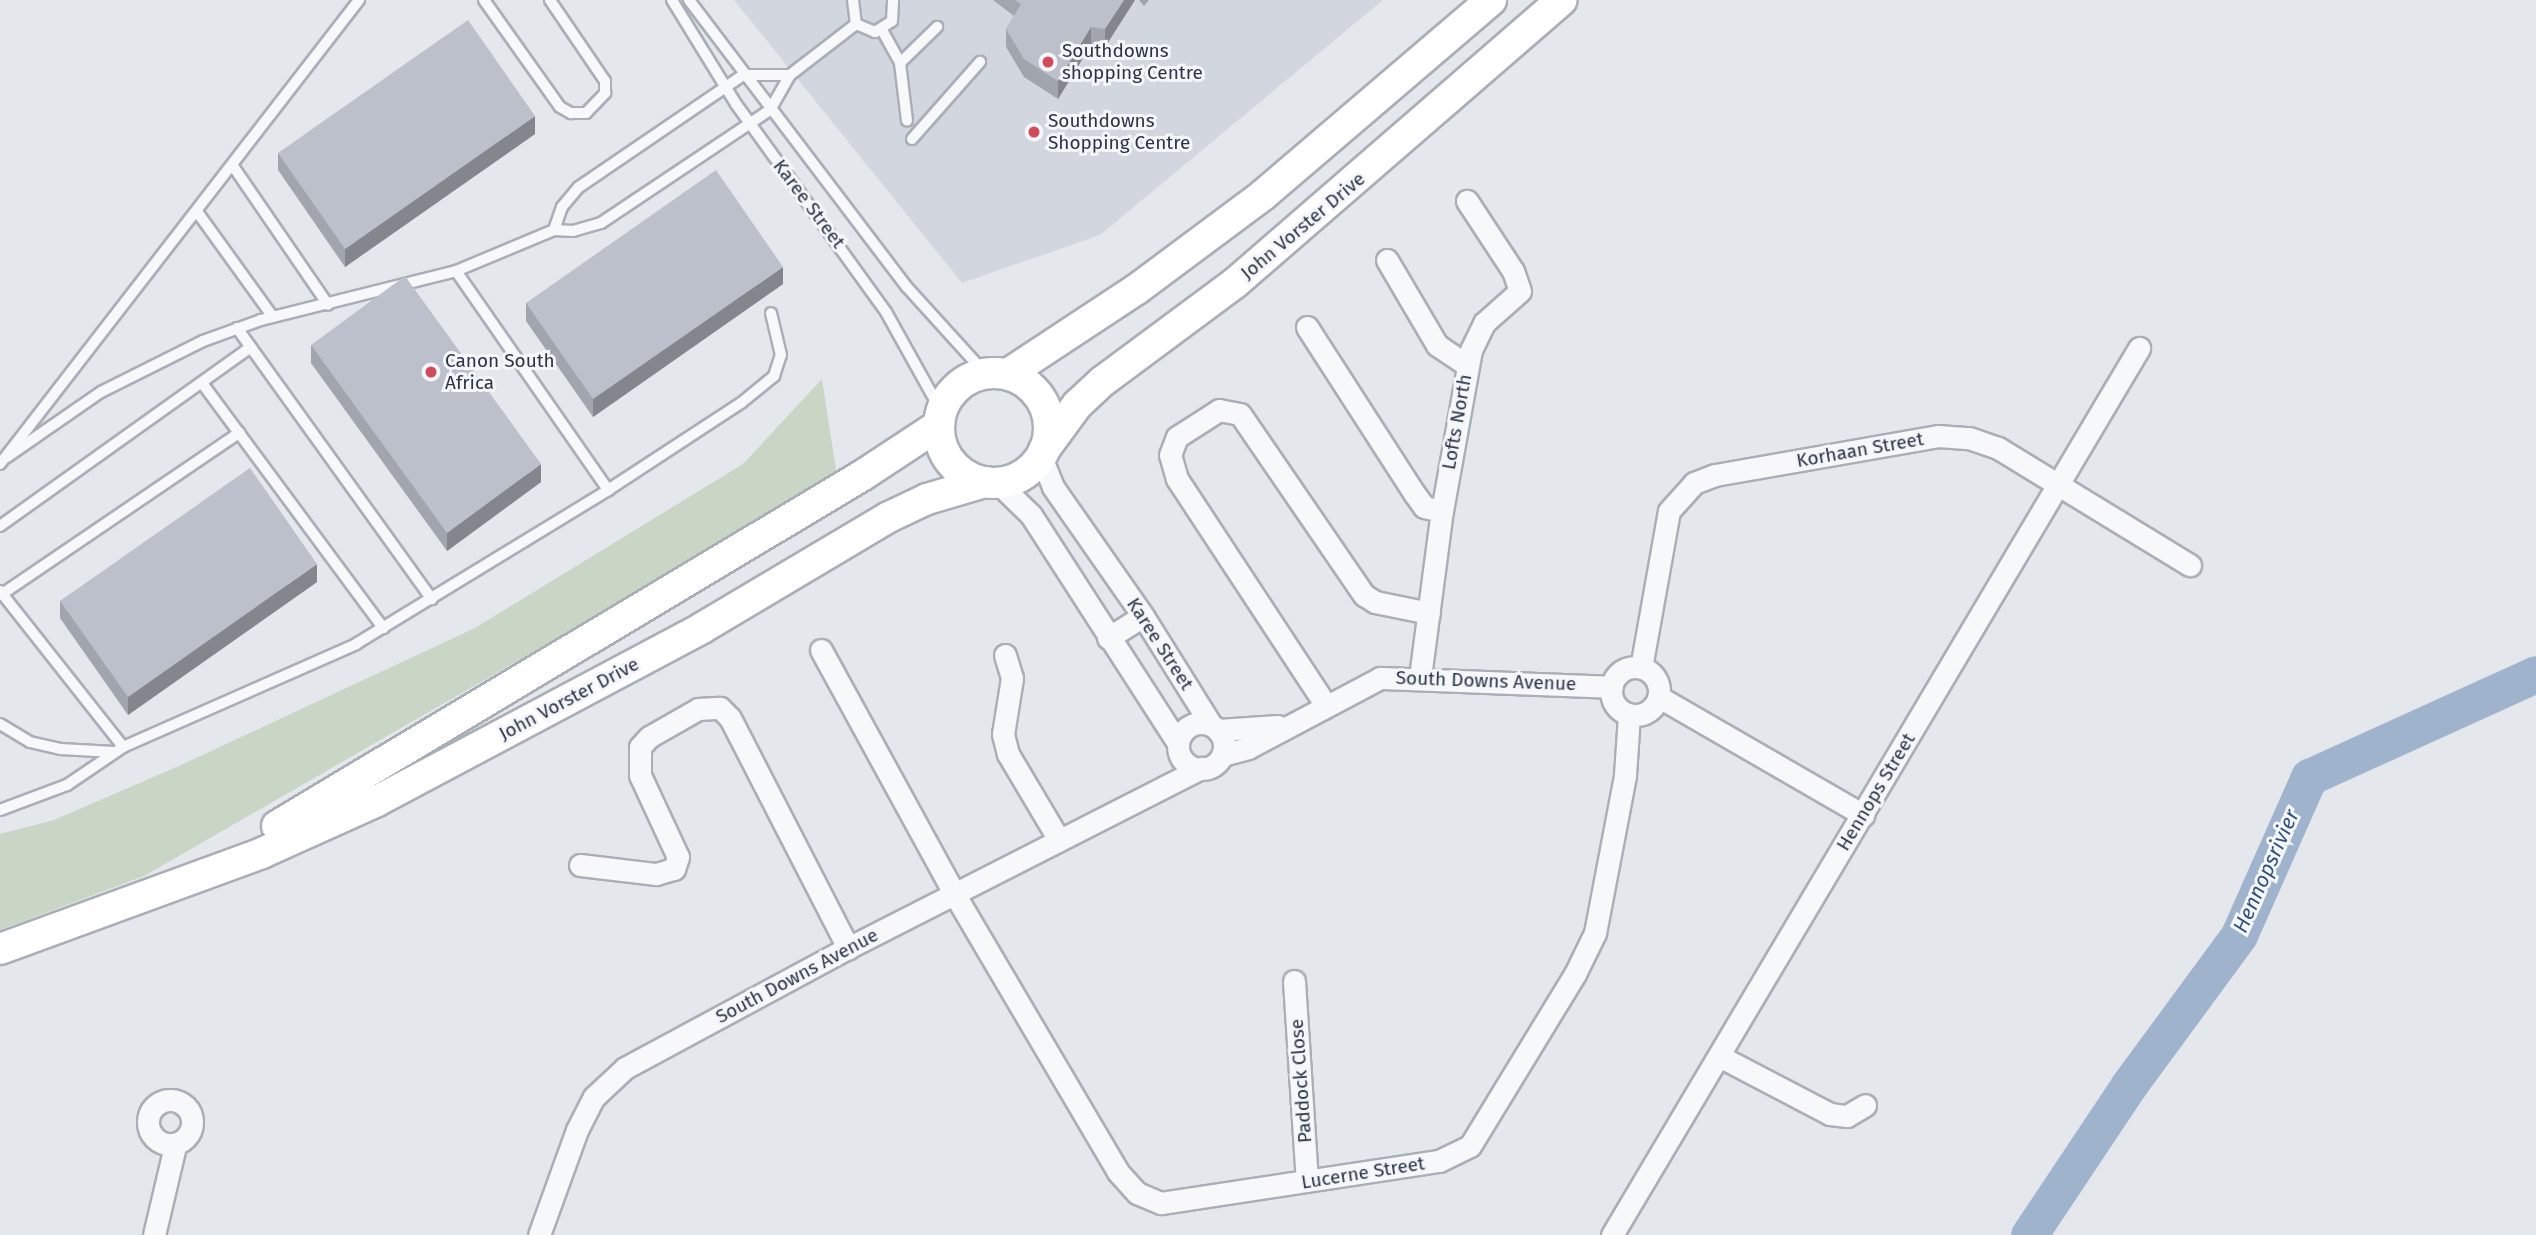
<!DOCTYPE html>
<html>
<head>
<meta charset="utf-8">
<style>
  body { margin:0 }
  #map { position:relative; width:2536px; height:1235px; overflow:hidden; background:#e4e7ec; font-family:"Fira Sans",sans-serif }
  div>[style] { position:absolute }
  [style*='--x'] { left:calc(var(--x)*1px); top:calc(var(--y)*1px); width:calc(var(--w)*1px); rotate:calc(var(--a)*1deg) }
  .built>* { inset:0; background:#d2d6de }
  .green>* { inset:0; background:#c9d6c5 }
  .river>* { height:37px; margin:-18.5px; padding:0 18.5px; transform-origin:18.5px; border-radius:18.5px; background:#9fb4cc }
  .roads { filter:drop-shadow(2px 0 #a9aeb7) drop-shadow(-2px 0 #a9aeb7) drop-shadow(0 2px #a9aeb7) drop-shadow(0 -2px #a9aeb7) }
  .lane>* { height:10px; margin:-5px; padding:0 5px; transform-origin:5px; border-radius:5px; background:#f7f8fa }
  .street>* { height:21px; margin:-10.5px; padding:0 10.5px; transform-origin:10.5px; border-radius:10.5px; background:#f7f8fa }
  .street>.ring { margin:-10.5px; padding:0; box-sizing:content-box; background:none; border:21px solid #f7f8fa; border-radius:50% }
  .secondary>* { height:30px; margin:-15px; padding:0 15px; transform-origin:15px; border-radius:15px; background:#fff }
  .secondary>.ring { margin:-15px; padding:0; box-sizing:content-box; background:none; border:30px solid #fff; border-radius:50% }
  .wall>* { inset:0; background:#a1a5ae }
  .shaded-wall>* { inset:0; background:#83868d }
  .building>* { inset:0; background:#bbc0ca }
  .dots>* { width:19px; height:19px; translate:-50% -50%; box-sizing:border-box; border:4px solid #f4f6f9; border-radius:50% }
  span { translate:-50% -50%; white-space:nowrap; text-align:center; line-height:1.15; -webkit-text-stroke:6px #f4f6f9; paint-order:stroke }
  .poi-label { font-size:19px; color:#2b3445 }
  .left { translate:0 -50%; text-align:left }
  .street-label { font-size:19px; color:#2b3445 }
  .water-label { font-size:21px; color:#34527a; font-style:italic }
</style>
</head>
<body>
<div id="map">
  <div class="built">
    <i style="clip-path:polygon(734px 0,1383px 0,1100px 235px,962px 283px)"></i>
  </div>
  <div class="green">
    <i style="clip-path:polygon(822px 379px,837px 477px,144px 876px,0 930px,0 834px,54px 820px,179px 766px,475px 628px,743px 464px)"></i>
  </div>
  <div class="river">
    <i style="--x:2029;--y:1235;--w:180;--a:-56.3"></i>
    <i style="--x:2129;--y:1085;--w:186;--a:-53.7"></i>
    <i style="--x:2239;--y:935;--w:173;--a:-66.1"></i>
    <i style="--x:2309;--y:777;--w:249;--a:-24.4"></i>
  </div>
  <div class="roads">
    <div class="lane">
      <i style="--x:484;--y:0;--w:131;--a:54.6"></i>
      <i style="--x:560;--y:107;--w:13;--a:29"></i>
      <i style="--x:571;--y:113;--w:15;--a:0"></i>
      <i style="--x:586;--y:113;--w:28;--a:-46"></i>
      <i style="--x:605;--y:93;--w:12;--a:-90"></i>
      <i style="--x:605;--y:81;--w:98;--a:-124.2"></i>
      <i style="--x:672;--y:0;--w:122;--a:58.4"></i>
      <i style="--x:736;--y:104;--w:256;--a:54.2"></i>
      <i style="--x:886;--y:312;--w:113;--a:60.9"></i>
      <i style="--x:689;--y:0;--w:359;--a:52.8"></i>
      <i style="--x:906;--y:286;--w:118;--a:47.8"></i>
      <i style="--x:853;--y:0;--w:24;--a:83"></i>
      <i style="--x:856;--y:24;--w:21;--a:23"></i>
      <i style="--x:875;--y:32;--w:20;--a:-33"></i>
      <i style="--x:892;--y:21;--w:21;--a:-87"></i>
      <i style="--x:882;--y:30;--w:38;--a:61"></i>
      <i style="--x:900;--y:63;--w:58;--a:83.1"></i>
      <i style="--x:900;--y:63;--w:52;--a:-44.2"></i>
      <i style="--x:912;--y:139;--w:103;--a:-48.6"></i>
      <i style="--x:233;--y:166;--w:168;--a:55.6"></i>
      <i style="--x:198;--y:213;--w:128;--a:54.2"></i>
      <i style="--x:554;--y:230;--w:24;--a:-71"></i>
      <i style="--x:562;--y:207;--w:26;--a:-50"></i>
      <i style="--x:579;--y:187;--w:199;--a:-34.3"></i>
      <i style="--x:743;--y:75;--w:47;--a:0"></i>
      <i style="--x:456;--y:271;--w:267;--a:55.2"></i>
      <i style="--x:237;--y:328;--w:334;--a:54.3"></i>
      <i style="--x:202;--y:383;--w:305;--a:53.5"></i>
      <i style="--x:7;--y:457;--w:114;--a:-34.7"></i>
      <i style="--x:101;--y:392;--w:114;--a:-26.6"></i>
      <i style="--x:203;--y:341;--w:62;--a:-19.9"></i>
      <i style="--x:261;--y:320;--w:201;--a:-14.1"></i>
      <i style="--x:456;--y:271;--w:106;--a:-22.7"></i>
      <i style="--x:554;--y:230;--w:19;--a:3"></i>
      <i style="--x:573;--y:231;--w:29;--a:-16"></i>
      <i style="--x:601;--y:223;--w:203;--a:-33.8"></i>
      <i style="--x:770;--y:110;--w:40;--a:-60.3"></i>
      <i style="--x:790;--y:75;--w:83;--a:-37.7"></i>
      <i style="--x:0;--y:464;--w:587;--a:-52.27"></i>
      <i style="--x:0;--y:526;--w:308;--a:-35.5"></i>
      <i style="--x:0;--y:591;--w:199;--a:51.7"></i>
      <i style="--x:2;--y:594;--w:287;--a:-34.2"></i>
      <i style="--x:0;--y:724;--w:35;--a:31"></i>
      <i style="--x:30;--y:742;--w:32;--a:13"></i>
      <i style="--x:61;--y:749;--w:53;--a:3.2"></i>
      <i style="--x:0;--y:810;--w:72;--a:-20.5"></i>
      <i style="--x:67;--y:785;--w:68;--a:-34.2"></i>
      <i style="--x:123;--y:747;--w:255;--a:-23.8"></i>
      <i style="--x:356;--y:644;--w:295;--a:-31.4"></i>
      <i style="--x:608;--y:490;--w:159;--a:-33.2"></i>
      <i style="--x:741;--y:403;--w:43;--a:-39.3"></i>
      <i style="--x:774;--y:376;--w:22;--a:-72"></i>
      <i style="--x:781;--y:355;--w:43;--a:-103.4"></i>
    </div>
    <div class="street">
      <i style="--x:1387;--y:260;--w:99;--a:59.5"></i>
      <i style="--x:1437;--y:345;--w:36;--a:34"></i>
      <i style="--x:1307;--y:327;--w:197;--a:57.2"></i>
      <i style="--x:1414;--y:493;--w:17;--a:54"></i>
      <i style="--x:1424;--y:507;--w:18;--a:13"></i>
      <i style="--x:1041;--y:457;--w:32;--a:68"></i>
      <i style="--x:1053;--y:487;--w:157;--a:55.1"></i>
      <i style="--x:1143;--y:616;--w:128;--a:58"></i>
      <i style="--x:998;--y:483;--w:46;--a:44.1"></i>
      <i style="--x:1031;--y:515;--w:271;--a:57.2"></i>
      <i style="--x:1108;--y:638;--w:41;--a:-32.2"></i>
      <i style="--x:821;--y:650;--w:279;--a:61.3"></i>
      <i style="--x:955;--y:895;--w:321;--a:59.5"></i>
      <i style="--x:1118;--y:1172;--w:28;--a:48"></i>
      <i style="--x:1137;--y:1193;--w:26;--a:23"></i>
      <i style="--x:1161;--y:1203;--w:281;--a:-8.6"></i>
      <i style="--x:1439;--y:1161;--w:34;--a:-26"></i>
      <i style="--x:1470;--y:1146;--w:202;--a:-58.6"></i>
      <i style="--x:1575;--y:974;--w:46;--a:-64"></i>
      <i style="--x:1595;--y:933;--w:161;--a:-79.2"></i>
      <i style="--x:1625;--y:775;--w:61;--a:-86.2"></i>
      <i style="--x:1005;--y:655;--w:24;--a:73"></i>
      <i style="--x:1012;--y:678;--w:57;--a:99.1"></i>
      <i style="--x:1003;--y:734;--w:21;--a:76"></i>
      <i style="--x:1008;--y:754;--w:100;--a:59.3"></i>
      <i class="ring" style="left:1611px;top:667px;width:27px;height:27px"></i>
      <i style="--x:1641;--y:668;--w:159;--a:-79.9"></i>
      <i style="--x:1669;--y:511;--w:38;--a:-48"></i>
      <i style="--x:1694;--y:483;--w:22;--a:-21"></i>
      <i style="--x:1715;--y:475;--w:226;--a:-9.9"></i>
      <i style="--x:1938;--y:436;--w:31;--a:4"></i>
      <i style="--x:1969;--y:438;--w:31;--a:19"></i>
      <i style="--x:1998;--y:448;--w:225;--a:31.4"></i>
      <i style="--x:1420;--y:677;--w:167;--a:-82.5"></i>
      <i style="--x:1442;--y:511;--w:164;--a:-79.8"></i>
      <i style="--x:1471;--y:350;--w:30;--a:-64"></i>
      <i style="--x:1484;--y:323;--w:48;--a:-41.6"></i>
      <i style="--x:1520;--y:291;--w:21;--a:-109"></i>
      <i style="--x:1513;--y:271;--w:84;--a:-123.3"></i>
      <i style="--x:1659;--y:697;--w:236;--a:30"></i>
      <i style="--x:1325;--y:704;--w:269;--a:-123.3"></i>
      <i style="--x:1177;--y:479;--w:25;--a:-106"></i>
      <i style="--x:1170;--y:455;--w:19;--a:-69"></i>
      <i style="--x:1177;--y:437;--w:50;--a:-32.7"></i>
      <i style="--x:1219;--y:410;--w:21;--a:11"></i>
      <i style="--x:1240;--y:414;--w:219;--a:55.6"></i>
      <i style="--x:1364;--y:595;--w:13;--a:32"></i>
      <i style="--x:1375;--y:602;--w:55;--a:11.5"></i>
      <i class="ring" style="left:1178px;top:723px;width:25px;height:25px"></i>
      <i style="--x:1218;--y:730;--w:60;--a:-3.8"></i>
      <i style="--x:1222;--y:755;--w:27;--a:-15"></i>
      <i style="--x:1248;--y:748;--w:149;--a:-27.9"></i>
      <i style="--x:1380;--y:678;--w:232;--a:2.2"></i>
      <i style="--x:580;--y:865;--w:77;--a:6.8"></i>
      <i style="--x:656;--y:874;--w:19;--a:-16"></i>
      <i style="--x:674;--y:869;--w:13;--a:-72"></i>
      <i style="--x:678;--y:857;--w:90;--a:-114.9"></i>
      <i style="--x:640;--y:775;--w:28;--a:-90"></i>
      <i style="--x:640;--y:747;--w:13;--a:-48"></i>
      <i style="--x:649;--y:737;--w:56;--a:-29.7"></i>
      <i style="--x:698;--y:709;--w:22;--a:-3"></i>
      <i style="--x:720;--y:708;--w:14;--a:45"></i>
      <i style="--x:730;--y:718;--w:259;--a:62.8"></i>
      <i style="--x:1294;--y:981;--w:200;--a:86.3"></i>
      <i style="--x:1719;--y:1056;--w:125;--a:27.6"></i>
      <i style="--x:1830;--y:1114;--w:17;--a:7"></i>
      <i style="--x:1847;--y:1116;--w:21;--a:-31"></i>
      <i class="ring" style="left:148px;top:1100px;width:23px;height:23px"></i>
      <i style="--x:154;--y:1235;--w:91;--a:-76.7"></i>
      <i style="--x:539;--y:1235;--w:112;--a:-70.1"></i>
      <i style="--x:577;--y:1130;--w:37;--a:-63"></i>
      <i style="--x:594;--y:1097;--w:42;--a:-43.1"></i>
      <i style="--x:625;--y:1068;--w:253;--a:-28.3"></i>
      <i style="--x:848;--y:948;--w:397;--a:-27"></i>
      <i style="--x:1612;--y:1235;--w:1032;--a:-59.28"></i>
    </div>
    <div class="secondary">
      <i class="ring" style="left:939px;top:373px;width:80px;height:80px"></i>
      <i style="--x:1008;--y:374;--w:154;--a:-33.4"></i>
      <i style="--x:1137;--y:289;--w:157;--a:-36.7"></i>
      <i style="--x:1263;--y:195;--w:300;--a:-40.5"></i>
      <i style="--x:1044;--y:450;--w:56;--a:-53.7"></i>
      <i style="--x:1077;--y:405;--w:35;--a:-43"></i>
      <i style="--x:1103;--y:381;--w:164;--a:-36.6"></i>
      <i style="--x:1235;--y:283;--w:432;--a:-40.9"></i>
      <i style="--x:277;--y:826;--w:683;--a:-30.92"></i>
      <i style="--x:863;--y:475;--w:91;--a:-33.3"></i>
      <i style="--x:0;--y:949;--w:279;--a:-20.1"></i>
      <i style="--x:262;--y:853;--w:126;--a:-24.3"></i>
      <i style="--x:377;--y:801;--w:368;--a:-28"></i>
      <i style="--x:702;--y:628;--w:217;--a:-30.7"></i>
      <i style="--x:889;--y:517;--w:42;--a:-25.3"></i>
      <i style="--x:927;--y:499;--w:60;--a:-16.3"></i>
    </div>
  </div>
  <div class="wall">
    <i style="clip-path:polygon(993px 0,1135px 0,1105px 47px,1091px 45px,1058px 99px,1024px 77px,1006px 47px,1006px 29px,1014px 16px)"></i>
    <i style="clip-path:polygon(1139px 0,1149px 0,1144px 6px)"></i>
    <i style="clip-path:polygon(535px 134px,345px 267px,278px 170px,278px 153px)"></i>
    <i style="clip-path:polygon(783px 284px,593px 417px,526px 321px,526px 303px)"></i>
    <i style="clip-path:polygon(311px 345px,541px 482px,447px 551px,311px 363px)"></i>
    <i style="clip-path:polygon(317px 582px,128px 715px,60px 618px,60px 601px)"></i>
  </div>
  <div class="shaded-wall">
    <i style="clip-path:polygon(1124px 0,1135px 0,1105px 47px,1105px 29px)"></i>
    <i style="clip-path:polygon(1091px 27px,1091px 45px,1058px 99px,1058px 81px)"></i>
    <i style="clip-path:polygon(535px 116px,535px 134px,345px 267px,345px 249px)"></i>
    <i style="clip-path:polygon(783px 267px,783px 284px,593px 417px,593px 399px)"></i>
    <i style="clip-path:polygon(541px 464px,541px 482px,447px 551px,447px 533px)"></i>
    <i style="clip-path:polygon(317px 564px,317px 582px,128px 715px,128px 697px)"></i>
  </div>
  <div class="building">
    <i style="clip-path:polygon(1015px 0,1124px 0,1105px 29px,1091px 27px,1058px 81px,1024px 59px,1006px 29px,1021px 4px)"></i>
    <i style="clip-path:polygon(468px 20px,535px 116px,345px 249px,278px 153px)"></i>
    <i style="clip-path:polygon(716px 170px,783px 267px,593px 399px,526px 303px)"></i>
    <i style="clip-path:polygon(405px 276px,541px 464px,447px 533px,311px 345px)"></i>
    <i style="clip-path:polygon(250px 468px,317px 564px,128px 697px,60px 601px)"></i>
  </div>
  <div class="dots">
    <i style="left:1048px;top:62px;background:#d1495b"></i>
    <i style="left:1034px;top:132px;background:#d1495b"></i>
    <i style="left:431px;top:372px;background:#d1495b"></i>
  </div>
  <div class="poi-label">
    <span class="left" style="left:1062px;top:62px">Southdowns<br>shopping Centre</span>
    <span class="left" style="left:1048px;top:132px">Southdowns<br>Shopping Centre</span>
    <span class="left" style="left:445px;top:372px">Canon South<br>Africa</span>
  </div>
  <div class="street-label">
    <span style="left:809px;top:204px;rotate:53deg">Karee Street</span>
    <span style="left:1303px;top:226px;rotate:-40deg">John Vorster Drive</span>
    <span style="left:1457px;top:422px;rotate:-80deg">Lofts North</span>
    <span style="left:1860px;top:450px;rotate:-10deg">Korhaan Street</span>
    <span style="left:1160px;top:644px;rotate:57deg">Karee Street</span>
    <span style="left:1486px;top:681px;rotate:2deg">South Downs Avenue</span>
    <span style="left:569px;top:699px;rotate:-28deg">John Vorster Drive</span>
    <span style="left:1876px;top:792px;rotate:-59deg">Hennops Street</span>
    <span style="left:797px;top:976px;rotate:-28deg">South Downs Avenue</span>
    <span style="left:1301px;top:1081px;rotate:-94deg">Paddock Close</span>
    <span style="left:1363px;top:1173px;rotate:-9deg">Lucerne Street</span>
  </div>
  <div class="water-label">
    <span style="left:2266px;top:871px;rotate:-66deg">Hennopsrivier</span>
  </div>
</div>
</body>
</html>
